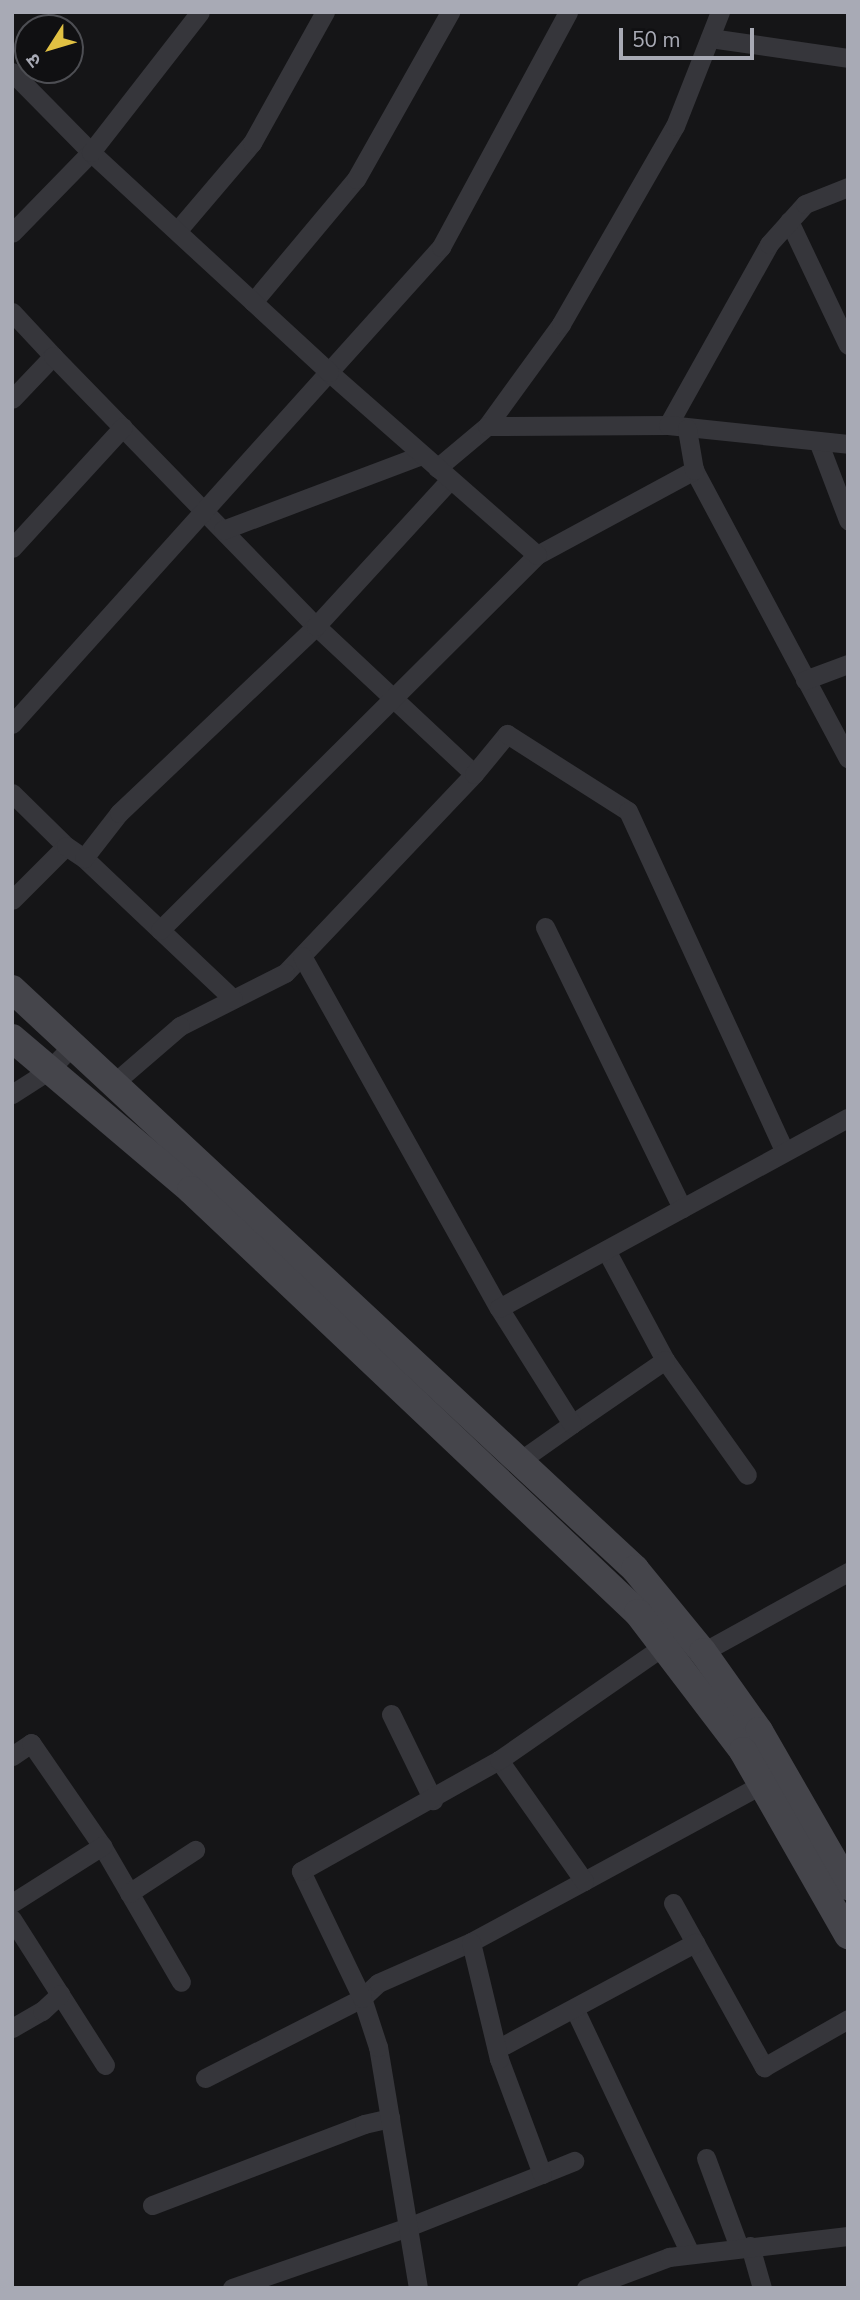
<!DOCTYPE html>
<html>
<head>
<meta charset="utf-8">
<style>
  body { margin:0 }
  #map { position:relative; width:860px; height:2300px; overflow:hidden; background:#151517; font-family:"Nunito Sans","Noto Sans Devanagari",sans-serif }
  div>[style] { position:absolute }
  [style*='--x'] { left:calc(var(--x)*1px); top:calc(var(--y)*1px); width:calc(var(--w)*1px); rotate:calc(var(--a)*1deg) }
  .street>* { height:19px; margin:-9.5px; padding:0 9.5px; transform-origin:9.5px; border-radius:9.5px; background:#36363b }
  .secondary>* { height:28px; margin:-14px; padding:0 14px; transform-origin:14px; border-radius:14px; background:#45454b }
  span { translate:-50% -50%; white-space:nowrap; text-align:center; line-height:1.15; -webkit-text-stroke:5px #101012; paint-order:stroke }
  .frame { position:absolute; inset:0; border:14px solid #a8aab5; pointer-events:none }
  .north { position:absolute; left:14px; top:14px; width:70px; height:70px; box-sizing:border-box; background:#101012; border:2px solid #4d4e53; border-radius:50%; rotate:233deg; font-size:19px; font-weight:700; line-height:28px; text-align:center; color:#a8aab5 }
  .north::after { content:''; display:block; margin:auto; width:24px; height:32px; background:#e1c143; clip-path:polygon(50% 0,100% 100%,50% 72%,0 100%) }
  .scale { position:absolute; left:619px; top:28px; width:135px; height:32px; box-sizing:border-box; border:4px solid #a8aab5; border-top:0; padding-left:9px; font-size:21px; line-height:24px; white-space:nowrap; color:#a8aab5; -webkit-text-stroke:5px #101012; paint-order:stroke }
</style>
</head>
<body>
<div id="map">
  <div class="street">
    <i style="--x:710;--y:38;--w:139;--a:8.2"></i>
    <i style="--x:12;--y:72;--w:112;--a:45.4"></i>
    <i style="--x:91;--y:152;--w:113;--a:134.3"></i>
    <i style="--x:789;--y:221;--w:137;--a:64.6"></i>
    <i style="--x:177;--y:231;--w:116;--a:-49.6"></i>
    <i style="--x:252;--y:143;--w:150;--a:-60.9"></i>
    <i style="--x:253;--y:302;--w:160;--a:-50.1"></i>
    <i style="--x:356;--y:179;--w:192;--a:-60.6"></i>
    <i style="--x:12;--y:312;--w:60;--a:47"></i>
    <i style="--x:53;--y:356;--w:59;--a:133.6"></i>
    <i style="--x:53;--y:356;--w:377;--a:45.8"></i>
    <i style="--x:316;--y:626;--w:216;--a:43.1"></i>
    <i style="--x:474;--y:774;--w:274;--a:133.5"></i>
    <i style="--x:285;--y:973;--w:118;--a:153.2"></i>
    <i style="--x:180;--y:1026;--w:87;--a:139.2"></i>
    <i style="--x:668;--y:425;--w:207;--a:-60.8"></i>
    <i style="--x:769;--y:244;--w:54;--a:-48"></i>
    <i style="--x:805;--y:204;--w:46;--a:-21.6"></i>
    <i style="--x:487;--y:426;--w:126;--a:-54"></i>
    <i style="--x:561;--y:324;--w:228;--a:-60.1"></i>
    <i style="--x:675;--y:126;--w:123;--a:-68.5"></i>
    <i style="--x:818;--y:441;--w:85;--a:69.2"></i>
    <i style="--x:437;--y:468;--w:65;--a:-40"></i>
    <i style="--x:487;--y:426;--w:181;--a:-0.3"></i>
    <i style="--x:668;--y:425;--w:181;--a:6"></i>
    <i style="--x:694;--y:470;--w:327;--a:61.9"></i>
    <i style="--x:223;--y:530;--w:212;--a:-20.7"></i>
    <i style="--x:12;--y:548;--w:164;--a:-47.5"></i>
    <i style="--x:537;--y:555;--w:179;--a:-28.4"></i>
    <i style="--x:694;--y:470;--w:42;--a:-99.7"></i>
    <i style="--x:805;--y:680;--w:46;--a:-20.4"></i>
    <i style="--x:12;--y:724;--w:642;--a:-48.03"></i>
    <i style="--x:441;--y:247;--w:267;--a:-61.6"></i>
    <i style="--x:474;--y:774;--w:52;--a:-50.5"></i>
    <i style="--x:507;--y:734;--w:143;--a:32.5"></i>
    <i style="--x:628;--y:811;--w:375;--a:65.3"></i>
    <i style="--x:12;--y:793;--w:76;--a:44.5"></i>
    <i style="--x:84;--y:858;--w:205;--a:43.4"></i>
    <i style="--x:12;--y:900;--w:76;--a:-45"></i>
    <i style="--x:66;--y:846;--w:22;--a:34"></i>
    <i style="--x:84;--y:858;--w:57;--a:-52.1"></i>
    <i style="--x:119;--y:813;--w:272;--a:-43.5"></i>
    <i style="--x:316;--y:626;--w:198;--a:-47.5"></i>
    <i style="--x:545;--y:927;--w:313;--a:64"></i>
    <i style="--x:160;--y:930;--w:532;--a:-44.85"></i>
    <i style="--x:537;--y:555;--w:277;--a:-138.7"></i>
    <i style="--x:329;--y:372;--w:324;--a:-137.3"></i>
    <i style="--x:91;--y:152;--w:177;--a:-52.1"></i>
    <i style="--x:302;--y:956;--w:403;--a:60.8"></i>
    <i style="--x:12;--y:1094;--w:43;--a:-32.6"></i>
    <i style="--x:48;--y:1071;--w:36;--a:-46"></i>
    <i style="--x:606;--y:1250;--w:125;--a:61.8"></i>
    <i style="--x:665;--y:1360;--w:141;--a:54.5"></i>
    <i style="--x:572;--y:1424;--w:113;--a:-34.5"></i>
    <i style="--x:521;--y:1460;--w:62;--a:-35.2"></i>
    <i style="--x:572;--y:1424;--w:137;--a:-122.2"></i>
    <i style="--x:499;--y:1308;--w:397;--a:-28.6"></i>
    <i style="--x:703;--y:1652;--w:166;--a:-28.9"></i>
    <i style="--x:391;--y:1714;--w:96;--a:64"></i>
    <i style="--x:12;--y:1756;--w:23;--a:-34"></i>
    <i style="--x:31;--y:1743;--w:125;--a:55.4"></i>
    <i style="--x:102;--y:1846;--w:157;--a:59.8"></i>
    <i style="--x:584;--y:1881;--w:204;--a:-28.5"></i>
    <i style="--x:129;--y:1893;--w:79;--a:-33.1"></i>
    <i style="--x:12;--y:1903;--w:107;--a:-32.3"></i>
    <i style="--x:673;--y:1903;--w:188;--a:61"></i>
    <i style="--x:764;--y:2067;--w:97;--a:-29.7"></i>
    <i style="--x:12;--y:1919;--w:173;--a:57.5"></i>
    <i style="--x:575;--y:2010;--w:269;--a:64.7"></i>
    <i style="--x:12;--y:2028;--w:34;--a:-30"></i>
    <i style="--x:42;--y:2011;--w:25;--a:-43"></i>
    <i style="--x:497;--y:2049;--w:225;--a:-28.2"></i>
    <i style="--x:205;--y:2078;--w:176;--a:-27"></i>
    <i style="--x:362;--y:1998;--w:22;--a:-43"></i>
    <i style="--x:378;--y:1983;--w:102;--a:-23.8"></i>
    <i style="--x:471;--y:1942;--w:128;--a:-28.4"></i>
    <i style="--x:584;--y:1881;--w:148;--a:-125.1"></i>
    <i style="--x:706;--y:2158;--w:95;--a:69.7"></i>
    <i style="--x:542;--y:2174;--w:35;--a:-22"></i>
    <i style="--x:152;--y:2205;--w:227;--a:-20.9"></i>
    <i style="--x:364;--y:2124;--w:27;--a:-13"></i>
    <i style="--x:750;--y:2246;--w:44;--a:74.1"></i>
    <i style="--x:232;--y:2288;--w:186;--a:-19.1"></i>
    <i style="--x:408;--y:2227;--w:144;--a:-21.6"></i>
    <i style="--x:542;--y:2174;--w:123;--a:-110.5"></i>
    <i style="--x:499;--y:2059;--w:120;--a:-103.5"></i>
    <i style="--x:418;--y:2288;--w:244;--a:-99.4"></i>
    <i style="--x:378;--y:2047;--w:52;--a:-108.1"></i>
    <i style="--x:362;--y:1998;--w:141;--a:-115.7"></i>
    <i style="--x:301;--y:1871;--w:227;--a:-29.3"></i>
    <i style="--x:499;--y:1760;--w:202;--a:-34.7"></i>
    <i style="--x:586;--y:2288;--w:89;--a:-20.5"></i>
    <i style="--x:669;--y:2257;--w:180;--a:-6.7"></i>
  </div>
  <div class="secondary">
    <i style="--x:12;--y:989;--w:851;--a:42.95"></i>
    <i style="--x:635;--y:1569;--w:107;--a:50.7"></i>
    <i style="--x:703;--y:1652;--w:97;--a:54.7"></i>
    <i style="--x:759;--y:1731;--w:179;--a:60.1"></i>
    <i style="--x:12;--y:1038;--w:235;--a:40.3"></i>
    <i style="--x:191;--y:1190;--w:615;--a:43.42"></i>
    <i style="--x:638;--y:1613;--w:173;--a:52.7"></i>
    <i style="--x:743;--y:1751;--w:212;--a:60.3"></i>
  </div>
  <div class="frame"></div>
  <div class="north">उ</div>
  <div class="scale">50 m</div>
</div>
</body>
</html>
